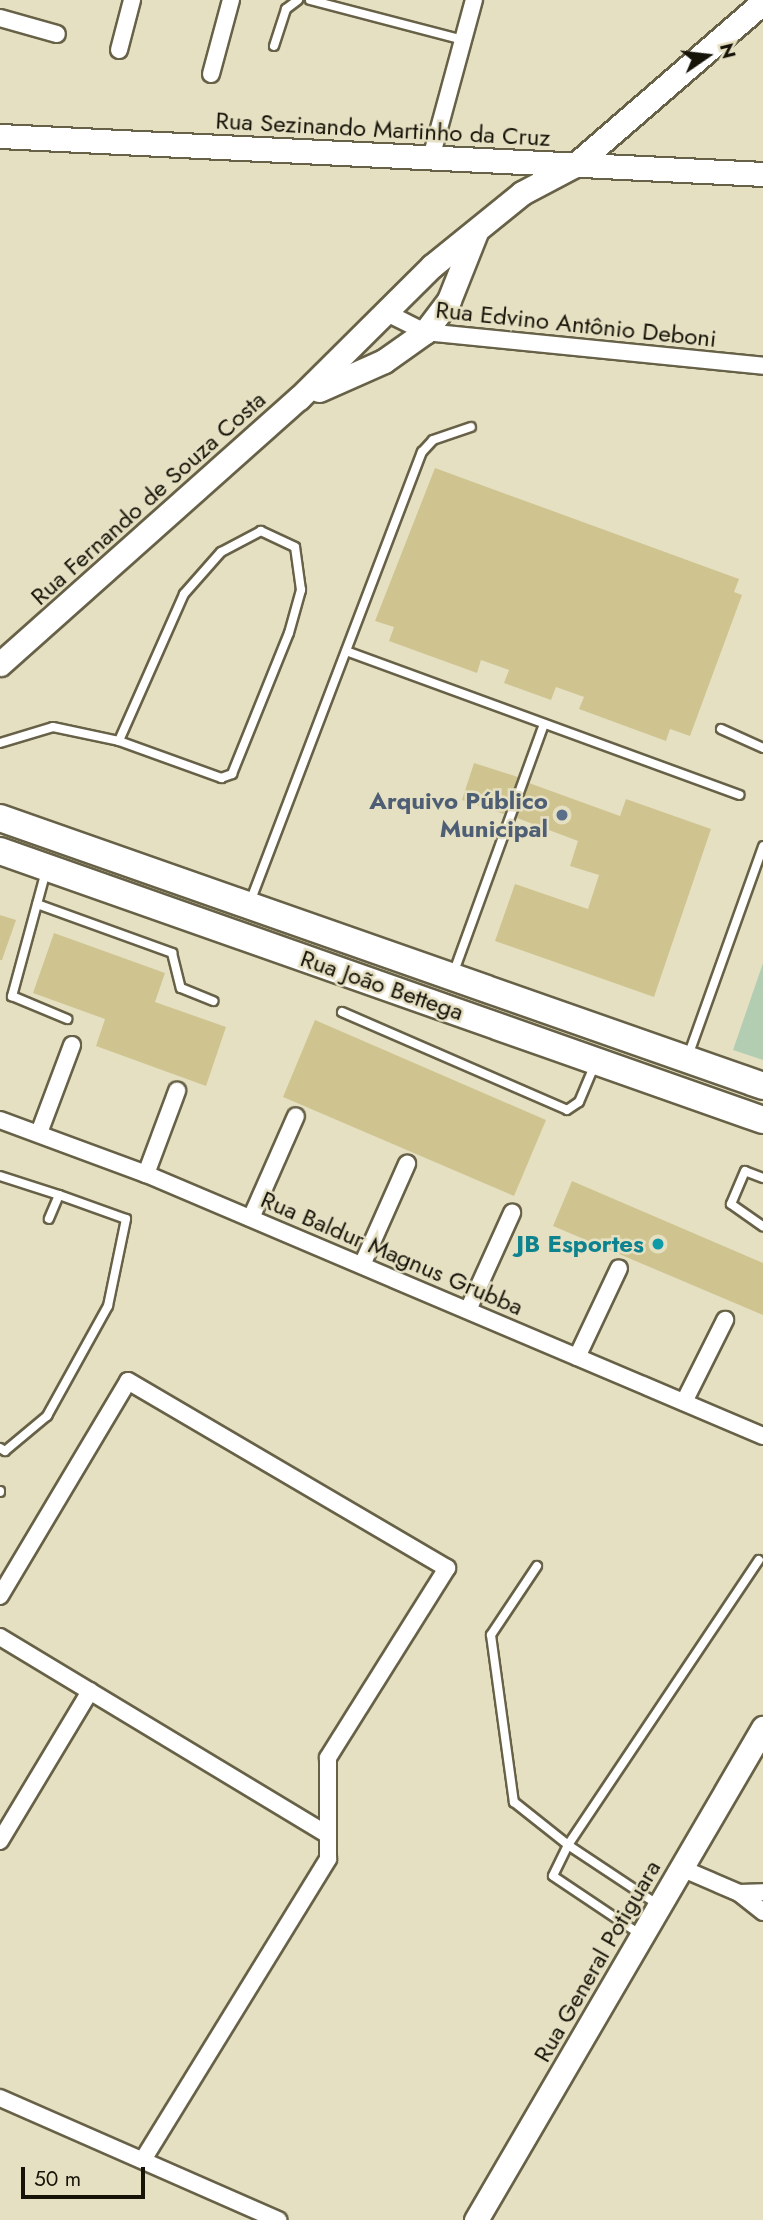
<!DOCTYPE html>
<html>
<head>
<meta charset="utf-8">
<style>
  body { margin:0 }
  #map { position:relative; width:763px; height:2220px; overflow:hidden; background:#e6e0c3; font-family:Jost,sans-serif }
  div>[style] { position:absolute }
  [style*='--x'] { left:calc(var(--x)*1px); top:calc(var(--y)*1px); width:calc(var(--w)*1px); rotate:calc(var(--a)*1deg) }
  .green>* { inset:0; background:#b3cdb2 }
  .building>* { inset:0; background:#cfc490 }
  .roads { filter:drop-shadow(2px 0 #676147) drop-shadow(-2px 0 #676147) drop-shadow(0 2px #676147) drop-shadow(0 -2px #676147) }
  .lane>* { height:8px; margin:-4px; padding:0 4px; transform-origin:4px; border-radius:4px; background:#fff }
  .street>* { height:16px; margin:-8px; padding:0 8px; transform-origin:8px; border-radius:8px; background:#fff }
  .secondary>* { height:23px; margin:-11.5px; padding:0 11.5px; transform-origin:11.5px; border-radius:11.5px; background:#fff }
  .primary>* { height:26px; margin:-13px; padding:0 13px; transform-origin:13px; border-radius:13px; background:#fff }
  .dots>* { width:19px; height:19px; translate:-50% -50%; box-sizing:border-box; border:4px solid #e6e0c3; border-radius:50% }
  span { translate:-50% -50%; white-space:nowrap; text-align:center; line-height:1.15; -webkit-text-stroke:5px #e6e0c3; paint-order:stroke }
  .street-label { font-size:24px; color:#161409 }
  .service-label { font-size:24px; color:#4e5e75; font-weight:700 }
  .right { translate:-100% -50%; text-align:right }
  .culture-label { font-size:24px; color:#0d838f; font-weight:700 }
  .north { position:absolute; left:672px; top:21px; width:70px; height:70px; -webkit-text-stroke:5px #e6e0c3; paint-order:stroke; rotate:76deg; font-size:19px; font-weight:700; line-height:28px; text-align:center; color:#161409 }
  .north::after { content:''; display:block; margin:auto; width:24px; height:32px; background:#161409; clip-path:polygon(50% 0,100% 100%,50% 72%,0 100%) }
  .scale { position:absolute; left:21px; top:2167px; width:124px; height:32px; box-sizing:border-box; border:4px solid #161409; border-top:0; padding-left:9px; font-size:21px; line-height:24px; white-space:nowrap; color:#161409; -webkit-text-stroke:5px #e6e0c3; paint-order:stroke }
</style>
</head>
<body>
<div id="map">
  <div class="green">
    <i style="clip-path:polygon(763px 963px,763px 1060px,733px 1050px)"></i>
  </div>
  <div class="building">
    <i style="clip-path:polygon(435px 468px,739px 579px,734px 592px,742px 595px,690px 736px,670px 729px,666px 741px,579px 709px,584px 697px,556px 687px,551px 700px,504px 683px,509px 670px,481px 660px,477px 673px,389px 641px,394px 627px,375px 621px)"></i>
    <i style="clip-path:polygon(474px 763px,518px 777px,504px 814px,462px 800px)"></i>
    <i style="clip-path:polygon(529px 783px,620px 816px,626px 799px,711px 829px,654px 997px,495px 941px,515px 884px,588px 909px,599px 875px,570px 866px,578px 841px,517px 818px)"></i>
    <i style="clip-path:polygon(0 915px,16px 920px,2px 960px,0 960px)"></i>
    <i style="clip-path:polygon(54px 933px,165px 973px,155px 1002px,226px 1027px,206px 1086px,96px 1046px,105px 1019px,33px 993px)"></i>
    <i style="clip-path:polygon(315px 1020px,546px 1120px,514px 1196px,283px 1097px)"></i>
    <i style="clip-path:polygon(572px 1181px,763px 1263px,763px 1315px,553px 1226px)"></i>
  </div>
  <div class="roads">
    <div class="lane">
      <i style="--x:310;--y:0;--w:159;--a:14.6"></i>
      <i style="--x:274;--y:46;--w:39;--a:-72"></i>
      <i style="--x:286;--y:9;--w:15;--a:-37"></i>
      <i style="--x:346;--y:651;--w:419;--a:20.1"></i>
      <i style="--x:721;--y:729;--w:46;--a:24.3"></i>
      <i style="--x:0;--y:743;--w:55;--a:-16.8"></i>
      <i style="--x:53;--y:727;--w:67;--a:12"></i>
      <i style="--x:119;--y:741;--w:109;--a:19.9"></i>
      <i style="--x:221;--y:778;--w:12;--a:-20"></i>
      <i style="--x:232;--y:774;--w:152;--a:-68"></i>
      <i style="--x:289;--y:633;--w:45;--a:-74.4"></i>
      <i style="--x:301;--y:590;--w:43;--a:-97.9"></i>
      <i style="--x:295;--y:547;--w:38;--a:-155"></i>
      <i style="--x:261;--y:531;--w:45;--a:152.3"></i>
      <i style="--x:221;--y:552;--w:56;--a:131.4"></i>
      <i style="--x:184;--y:594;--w:161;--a:113.9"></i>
      <i style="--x:46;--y:871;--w:130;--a:105.2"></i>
      <i style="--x:12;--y:996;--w:60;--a:22.7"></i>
      <i style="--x:250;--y:902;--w:482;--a:-69.1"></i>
      <i style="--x:422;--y:452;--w:16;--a:-47"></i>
      <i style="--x:433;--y:440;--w:40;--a:-18.9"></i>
      <i style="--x:37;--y:904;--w:144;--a:19.9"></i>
      <i style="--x:172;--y:953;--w:36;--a:76"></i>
      <i style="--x:181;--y:988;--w:35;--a:22"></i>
      <i style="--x:453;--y:974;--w:266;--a:-70"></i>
      <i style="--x:342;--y:1012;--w:245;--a:23.5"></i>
      <i style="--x:567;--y:1110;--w:14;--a:-34"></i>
      <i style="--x:579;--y:1102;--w:41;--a:-67.2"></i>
      <i style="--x:688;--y:1056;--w:223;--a:-70.3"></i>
      <i style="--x:0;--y:1176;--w:62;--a:17.9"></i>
      <i style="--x:59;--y:1195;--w:26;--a:113"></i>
      <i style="--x:763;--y:1178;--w:19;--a:-159"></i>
      <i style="--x:745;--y:1171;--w:36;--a:113"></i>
      <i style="--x:731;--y:1204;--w:39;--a:35"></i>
      <i style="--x:0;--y:1448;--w:6;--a:31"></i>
      <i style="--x:5;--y:1451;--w:55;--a:-39.8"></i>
      <i style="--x:47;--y:1416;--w:126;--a:-61"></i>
      <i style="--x:108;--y:1306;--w:89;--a:-78.3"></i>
      <i style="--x:126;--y:1219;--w:71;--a:-160.3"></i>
      <i style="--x:0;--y:1491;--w:1;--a:90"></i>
      <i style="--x:537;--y:1566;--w:83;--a:123.7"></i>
      <i style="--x:491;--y:1635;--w:169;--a:82.2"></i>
      <i style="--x:514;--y:1802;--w:69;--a:38.5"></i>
      <i style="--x:568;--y:1845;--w:34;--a:116"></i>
      <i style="--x:553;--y:1876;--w:106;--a:33.8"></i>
      <i style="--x:657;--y:1904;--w:107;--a:-146.5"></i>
      <i style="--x:568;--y:1845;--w:343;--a:-56.2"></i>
    </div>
    <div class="street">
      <i style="--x:0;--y:18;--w:59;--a:15.7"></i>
      <i style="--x:119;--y:50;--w:52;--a:-75.4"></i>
      <i style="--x:211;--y:74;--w:77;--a:-74.9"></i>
      <i style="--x:431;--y:158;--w:164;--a:-74.8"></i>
      <i style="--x:389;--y:314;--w:40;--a:26.6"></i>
      <i style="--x:425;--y:332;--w:340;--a:5.7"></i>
      <i style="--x:0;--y:1120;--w:156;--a:20.3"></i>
      <i style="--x:146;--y:1174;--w:670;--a:23.01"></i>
      <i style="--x:39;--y:1133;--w:94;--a:-69.4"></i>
      <i style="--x:146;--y:1174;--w:89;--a:-69.5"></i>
      <i style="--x:251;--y:1218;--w:111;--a:-66.2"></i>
      <i style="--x:362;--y:1265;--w:111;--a:-66"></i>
      <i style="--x:468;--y:1310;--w:107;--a:-65.6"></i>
      <i style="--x:577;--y:1357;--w:98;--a:-64.7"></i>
      <i style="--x:684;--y:1402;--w:92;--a:-63.4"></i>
      <i style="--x:0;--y:1596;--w:250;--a:-59.2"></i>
      <i style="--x:128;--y:1381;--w:370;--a:30.4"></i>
      <i style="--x:447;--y:1568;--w:224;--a:122.1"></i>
      <i style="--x:328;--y:1758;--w:101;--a:90"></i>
      <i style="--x:328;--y:1859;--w:353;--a:121.6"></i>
      <i style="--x:0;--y:1637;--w:383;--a:31.1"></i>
      <i style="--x:0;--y:1841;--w:175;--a:-59"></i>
      <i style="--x:681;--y:1868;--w:63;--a:23.3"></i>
      <i style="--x:739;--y:1893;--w:31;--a:38"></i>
      <i style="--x:739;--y:1893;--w:24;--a:-2"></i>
      <i style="--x:0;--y:2098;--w:304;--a:23.7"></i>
    </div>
    <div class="secondary">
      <i style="--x:0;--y:136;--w:764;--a:2.85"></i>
      <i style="--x:319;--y:390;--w:71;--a:-24"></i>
      <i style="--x:384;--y:361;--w:50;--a:-35.3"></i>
      <i style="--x:425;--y:332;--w:40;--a:-53"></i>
      <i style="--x:449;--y:300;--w:73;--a:-68.3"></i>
      <i style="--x:0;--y:664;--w:400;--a:-41.7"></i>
      <i style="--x:299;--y:398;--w:187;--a:-44.8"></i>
      <i style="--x:432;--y:266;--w:116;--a:-39"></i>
      <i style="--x:522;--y:193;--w:60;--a:-27.8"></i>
      <i style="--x:575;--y:165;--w:249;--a:-40.9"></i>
      <i style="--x:476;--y:2220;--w:570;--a:-59.74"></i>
    </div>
    <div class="primary">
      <i style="--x:0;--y:818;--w:809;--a:19.35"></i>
      <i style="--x:0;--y:851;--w:809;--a:19.42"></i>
    </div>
  </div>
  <div class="dots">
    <i style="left:562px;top:815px;background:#5c6f8a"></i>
    <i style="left:658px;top:1244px;background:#0f9aa8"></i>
  </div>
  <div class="street-label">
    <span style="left:383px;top:129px;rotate:3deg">Rua Sezinando Martinho da Cruz</span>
    <span style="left:576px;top:324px;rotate:6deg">Rua Edvino Antônio Deboni</span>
    <span style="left:148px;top:498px;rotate:-42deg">Rua Fernando de Souza Costa</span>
    <span style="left:382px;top:985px;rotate:19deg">Rua João Bettega</span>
    <span style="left:392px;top:1253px;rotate:23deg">Rua Baldur Magnus Grubba</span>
    <span style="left:597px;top:1961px;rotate:-60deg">Rua General Potiguara</span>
  </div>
  <div class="service-label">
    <span class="right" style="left:548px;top:815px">Arquivo Público<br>Municipal</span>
  </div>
  <div class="culture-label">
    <span class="right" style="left:644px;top:1244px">JB Esportes</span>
  </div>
  <div class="north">N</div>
  <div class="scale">50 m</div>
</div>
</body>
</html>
